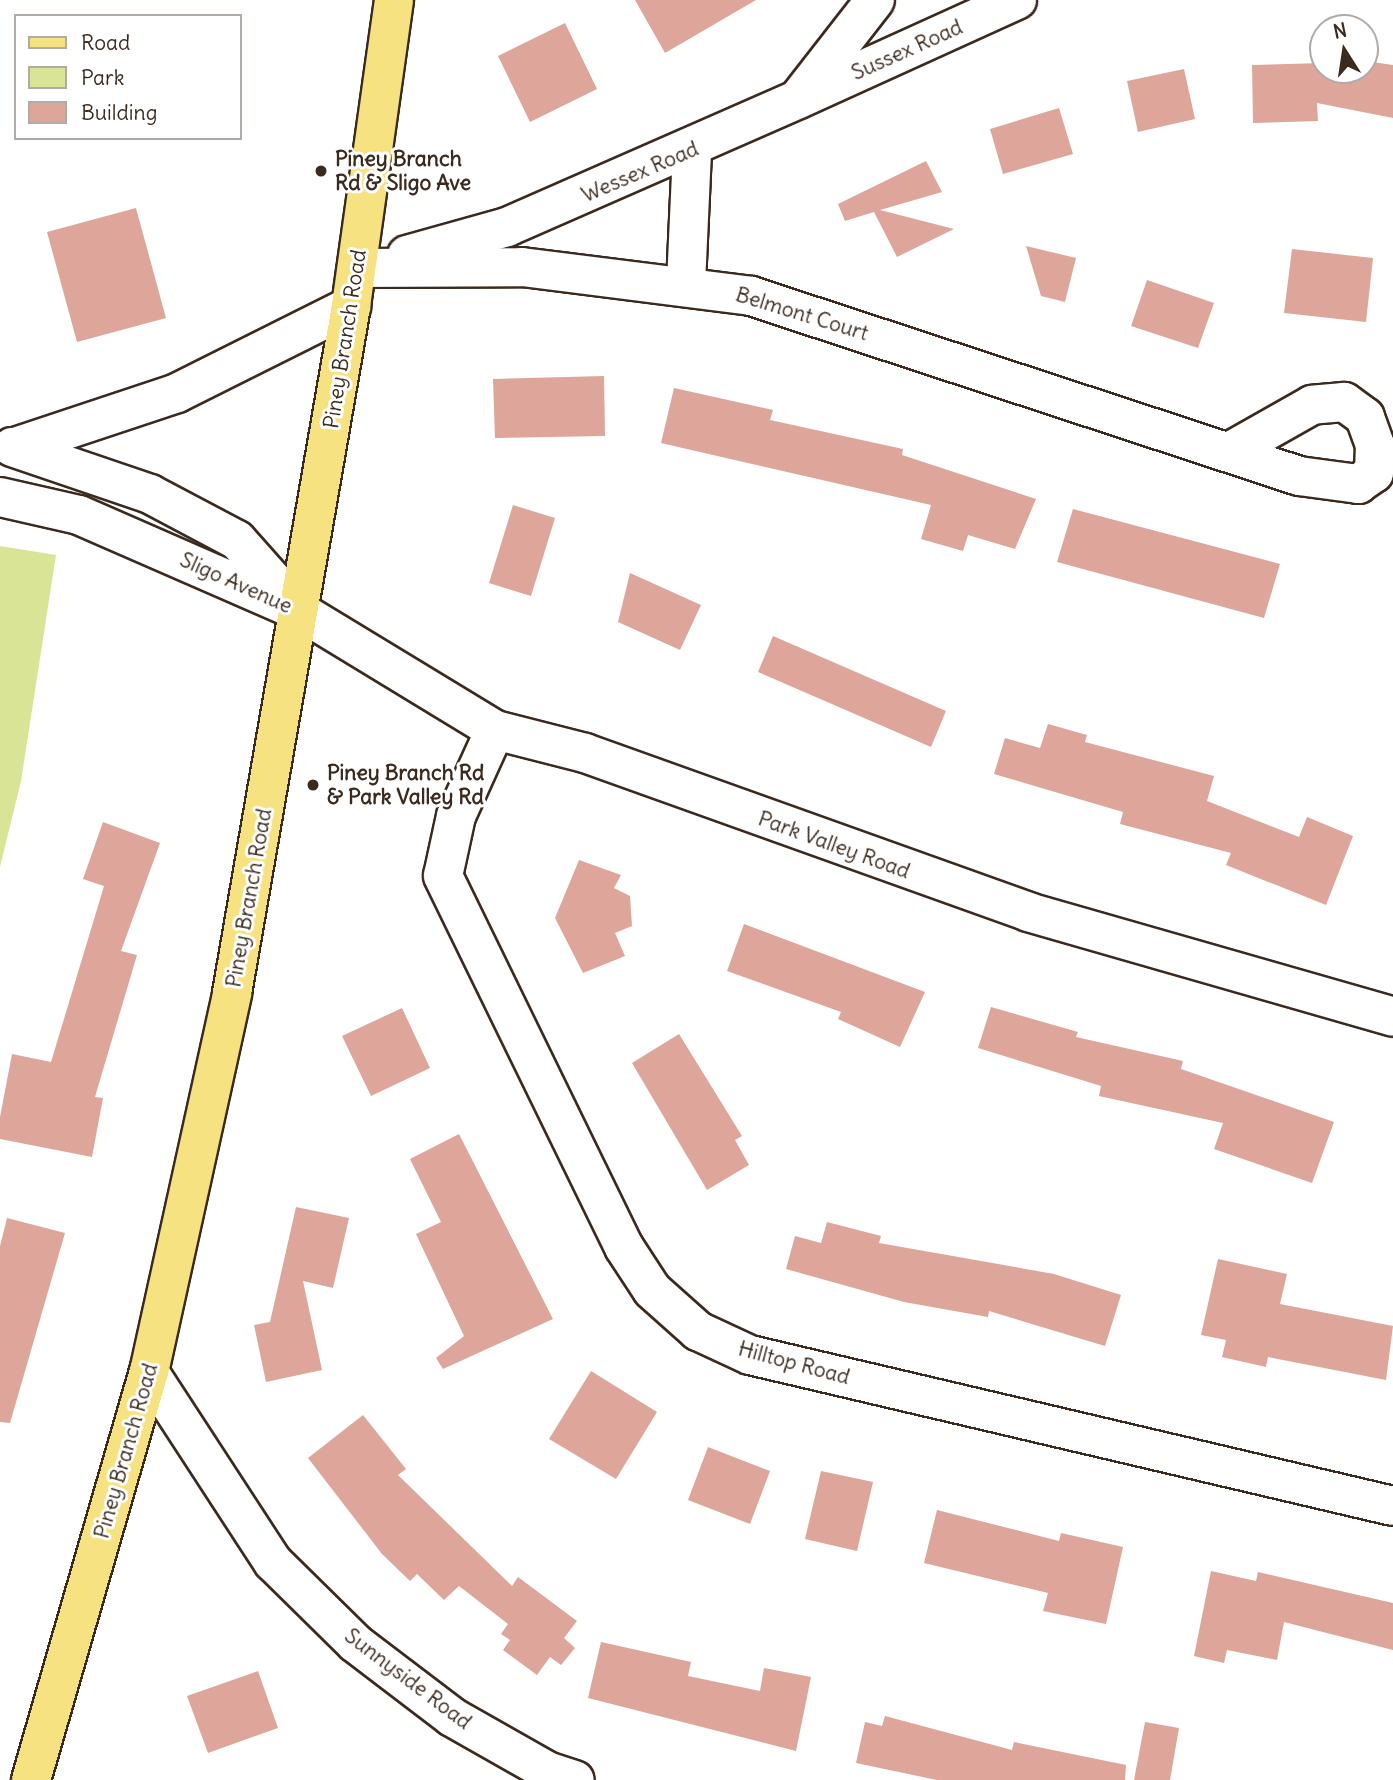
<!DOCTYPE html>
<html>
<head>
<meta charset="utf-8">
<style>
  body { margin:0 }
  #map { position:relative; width:1393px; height:1780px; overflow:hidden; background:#fff; font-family:Delius,sans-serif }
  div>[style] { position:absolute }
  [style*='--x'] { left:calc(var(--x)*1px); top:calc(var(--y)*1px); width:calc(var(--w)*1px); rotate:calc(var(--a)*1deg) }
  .green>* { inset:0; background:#d9e497 }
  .building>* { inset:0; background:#dea59a }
  .roads { filter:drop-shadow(2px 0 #3b2a1e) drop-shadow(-2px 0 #3b2a1e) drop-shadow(0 2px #3b2a1e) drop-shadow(0 -2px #3b2a1e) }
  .minor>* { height:38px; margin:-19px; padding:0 19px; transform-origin:19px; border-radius:19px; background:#fff }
  .major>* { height:38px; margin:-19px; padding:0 19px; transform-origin:19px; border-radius:19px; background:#f6e281 }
  .dots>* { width:19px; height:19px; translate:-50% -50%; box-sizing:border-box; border:4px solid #fff; border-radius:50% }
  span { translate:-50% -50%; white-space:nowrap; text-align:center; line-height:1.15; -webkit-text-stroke:6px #fff; paint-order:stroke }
  .street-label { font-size:21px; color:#3b2a1e }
  .poi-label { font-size:21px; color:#3b2a1e; font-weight:700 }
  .left { translate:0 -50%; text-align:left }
  .legend { position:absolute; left:14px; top:14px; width:228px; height:126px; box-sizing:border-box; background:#fff; border:2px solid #b1aaa5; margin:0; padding:9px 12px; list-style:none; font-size:21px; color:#3b2a1e }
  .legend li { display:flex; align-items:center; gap:14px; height:35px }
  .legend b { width:35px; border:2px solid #b1aaa5 }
  .north { position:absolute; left:1309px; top:14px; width:70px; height:70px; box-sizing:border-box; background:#fff; border:2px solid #b1aaa5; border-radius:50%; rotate:348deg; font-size:19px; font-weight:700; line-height:28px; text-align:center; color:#3b2a1e }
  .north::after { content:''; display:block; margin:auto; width:24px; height:32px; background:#3b2a1e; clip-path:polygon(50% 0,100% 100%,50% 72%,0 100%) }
</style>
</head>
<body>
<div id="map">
  <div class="green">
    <i style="clip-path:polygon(0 546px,56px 555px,21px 781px,0 867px)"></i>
  </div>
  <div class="building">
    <i style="clip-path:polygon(635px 0,756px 0,665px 53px)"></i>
    <i style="clip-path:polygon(565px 23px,597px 89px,530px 122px,498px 56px)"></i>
    <i style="clip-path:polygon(1365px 61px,1393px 65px,1393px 118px,1317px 103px,1318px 121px,1253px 123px,1252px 65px,1323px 63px,1323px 70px,1365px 70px)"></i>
    <i style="clip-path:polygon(1184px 69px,1195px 119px,1138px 132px,1127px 81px)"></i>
    <i style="clip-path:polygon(1059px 108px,1073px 154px,1003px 174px,990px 129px)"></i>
    <i style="clip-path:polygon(926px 161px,942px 192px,880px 210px,954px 229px,897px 257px,874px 212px,845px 221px,838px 204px)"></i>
    <i style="clip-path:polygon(136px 208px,166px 318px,77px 342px,47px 232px)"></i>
    <i style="clip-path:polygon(1026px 246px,1076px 258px,1065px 302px,1041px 296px)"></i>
    <i style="clip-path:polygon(1292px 249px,1373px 258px,1366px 322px,1284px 313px)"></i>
    <i style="clip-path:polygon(1147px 280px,1214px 303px,1198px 348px,1131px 326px)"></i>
    <i style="clip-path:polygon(604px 376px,605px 436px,495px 438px,493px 379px)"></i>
    <i style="clip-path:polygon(674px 388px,773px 410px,770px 420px,903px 449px,902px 455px,1036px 499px,1015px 549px,968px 535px,963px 551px,921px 539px,931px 505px,661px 443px)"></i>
    <i style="clip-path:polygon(513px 505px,555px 518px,531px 596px,489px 583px)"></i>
    <i style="clip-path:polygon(1073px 509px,1280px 564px,1264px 618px,1057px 562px)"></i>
    <i style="clip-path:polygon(630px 573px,701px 605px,680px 650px,618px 622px)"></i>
    <i style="clip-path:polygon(773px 636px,946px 711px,931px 747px,758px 672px)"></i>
    <i style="clip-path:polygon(1048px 724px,1087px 735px,1085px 742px,1214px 776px,1207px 801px,1299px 837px,1307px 817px,1353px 836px,1326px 905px,1226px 865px,1231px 853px,1120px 824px,1123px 812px,994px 774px,1005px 738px,1040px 748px)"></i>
    <i style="clip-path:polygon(103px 822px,160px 843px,121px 951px,137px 955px,95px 1097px,103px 1098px,92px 1157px,0 1139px,0 1117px,12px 1054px,51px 1062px,104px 886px,83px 879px)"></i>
    <i style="clip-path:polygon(579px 860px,621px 875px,614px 888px,630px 896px,632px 926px,615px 933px,625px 956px,583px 973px,555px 918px)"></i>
    <i style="clip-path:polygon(744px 924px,925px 992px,900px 1047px,838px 1019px,841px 1012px,727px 971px)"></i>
    <i style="clip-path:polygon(991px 1007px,1078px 1032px,1076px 1037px,1183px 1061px,1181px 1069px,1334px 1122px,1312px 1183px,1214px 1149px,1223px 1123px,1099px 1096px,1101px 1086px,978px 1048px)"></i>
    <i style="clip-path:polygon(402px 1008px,430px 1068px,371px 1096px,342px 1036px)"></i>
    <i style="clip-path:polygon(679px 1034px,742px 1136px,735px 1140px,749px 1165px,707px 1190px,632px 1063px)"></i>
    <i style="clip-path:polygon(459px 1134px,553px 1319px,443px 1369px,436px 1358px,464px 1336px,416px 1234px,441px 1222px,410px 1159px)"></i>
    <i style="clip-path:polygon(296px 1207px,349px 1218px,333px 1288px,303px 1281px,322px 1370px,266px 1382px,254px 1325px,270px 1322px)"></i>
    <i style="clip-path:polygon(7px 1218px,65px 1233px,10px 1423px,0 1422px,0 1246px)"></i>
    <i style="clip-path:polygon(827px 1222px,881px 1236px,879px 1243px,1054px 1274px,1121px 1295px,1105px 1346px,989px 1311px,988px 1317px,904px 1302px,786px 1269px,795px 1236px,821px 1243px)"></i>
    <i style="clip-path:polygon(1218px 1259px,1287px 1274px,1280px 1304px,1393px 1326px,1386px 1380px,1268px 1357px,1266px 1367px,1222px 1357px,1226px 1340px,1201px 1335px)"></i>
    <i style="clip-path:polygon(591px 1371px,657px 1412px,616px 1479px,549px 1439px)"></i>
    <i style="clip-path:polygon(363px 1415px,406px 1469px,398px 1475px,512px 1586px,518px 1577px,577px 1621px,564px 1638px,575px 1648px,561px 1665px,550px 1657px,537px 1675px,503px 1650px,510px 1640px,501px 1634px,508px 1624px,459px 1586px,444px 1600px,417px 1574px,410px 1581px,382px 1554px,308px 1458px)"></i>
    <i style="clip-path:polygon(708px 1447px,770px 1471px,750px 1524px,688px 1500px)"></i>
    <i style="clip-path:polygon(821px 1471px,873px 1482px,857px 1551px,805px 1539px)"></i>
    <i style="clip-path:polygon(937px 1510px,1059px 1541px,1061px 1533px,1123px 1547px,1106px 1624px,1043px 1611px,1048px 1593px,924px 1563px)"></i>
    <i style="clip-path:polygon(1211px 1571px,1256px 1581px,1258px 1572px,1393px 1603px,1393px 1650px,1284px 1622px,1277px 1660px,1227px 1650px,1224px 1663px,1194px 1656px)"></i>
    <i style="clip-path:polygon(601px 1642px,691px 1662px,688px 1676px,760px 1691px,764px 1668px,811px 1677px,796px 1751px,588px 1698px)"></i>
    <i style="clip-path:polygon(258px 1671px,278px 1728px,208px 1753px,187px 1696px)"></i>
    <i style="clip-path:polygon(885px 1716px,1012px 1750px,1014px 1742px,1126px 1765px,1125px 1780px,937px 1780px,856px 1763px,865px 1722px,882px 1726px)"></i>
    <i style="clip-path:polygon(1145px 1722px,1179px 1728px,1170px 1780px,1134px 1780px)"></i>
  </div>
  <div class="roads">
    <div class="minor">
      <i style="--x:803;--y:97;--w:235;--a:-24.4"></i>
      <i style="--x:407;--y:255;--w:104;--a:-15.6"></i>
      <i style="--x:507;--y:227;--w:318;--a:-23.7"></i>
      <i style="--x:798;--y:99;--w:125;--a:-52.1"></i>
      <i style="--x:357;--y:268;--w:165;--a:-0.3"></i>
      <i style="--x:522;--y:267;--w:231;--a:7.2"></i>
      <i style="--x:751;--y:296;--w:577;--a:18.18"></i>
      <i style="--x:1299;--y:476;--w:60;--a:7.7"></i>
      <i style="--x:1358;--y:484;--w:19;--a:-35"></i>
      <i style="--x:1374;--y:473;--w:28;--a:-88"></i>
      <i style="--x:1375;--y:445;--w:30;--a:-110"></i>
      <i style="--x:1365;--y:417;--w:26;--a:-144"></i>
      <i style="--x:1344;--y:402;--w:32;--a:175"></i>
      <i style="--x:1312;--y:405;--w:95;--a:150.5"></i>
      <i style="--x:686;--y:284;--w:134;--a:-87.4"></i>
      <i style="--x:18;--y:446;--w:168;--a:-18.4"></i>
      <i style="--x:177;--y:393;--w:195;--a:-26.6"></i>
      <i style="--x:12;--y:447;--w:146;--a:18.8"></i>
      <i style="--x:150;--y:494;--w:98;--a:27.9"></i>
      <i style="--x:237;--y:540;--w:83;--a:48.4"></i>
      <i style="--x:0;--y:497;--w:81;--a:12.8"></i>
      <i style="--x:79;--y:515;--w:242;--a:23.6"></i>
      <i style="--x:301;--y:612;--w:227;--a:31.3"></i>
      <i style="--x:495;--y:730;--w:93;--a:14.3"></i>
      <i style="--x:585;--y:753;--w:471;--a:19.7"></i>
      <i style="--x:1028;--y:912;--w:380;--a:16"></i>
      <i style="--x:495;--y:730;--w:94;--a:114.4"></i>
      <i style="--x:456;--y:816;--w:61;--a:102.2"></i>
      <i style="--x:443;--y:876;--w:413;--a:64"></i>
      <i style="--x:624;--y:1247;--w:51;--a:56.9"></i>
      <i style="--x:652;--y:1290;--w:62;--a:41.7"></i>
      <i style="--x:698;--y:1331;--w:57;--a:24.8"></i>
      <i style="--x:750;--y:1355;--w:660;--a:13.22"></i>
      <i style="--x:149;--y:1372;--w:227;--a:56.9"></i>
      <i style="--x:273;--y:1562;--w:115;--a:44.6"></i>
      <i style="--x:355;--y:1643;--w:122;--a:37.3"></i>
      <i style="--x:452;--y:1717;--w:109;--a:29.6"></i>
      <i style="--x:547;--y:1771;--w:29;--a:18"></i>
    </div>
    <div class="major">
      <i style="--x:31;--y:1780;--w:425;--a:-73.9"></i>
      <i style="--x:149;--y:1372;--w:388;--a:-77.6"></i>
      <i style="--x:232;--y:993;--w:697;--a:-80.17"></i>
      <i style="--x:351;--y:306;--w:309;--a:-82"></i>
    </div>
  </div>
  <div class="dots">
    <i style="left:321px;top:171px;background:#3b2a1e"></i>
    <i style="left:313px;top:785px;background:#3b2a1e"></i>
  </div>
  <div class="street-label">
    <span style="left:907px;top:50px;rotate:-24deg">Sussex Road</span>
    <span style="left:640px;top:172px;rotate:-23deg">Wessex Road</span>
    <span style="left:802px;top:314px;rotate:17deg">Belmont Court</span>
    <span style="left:345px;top:339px;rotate:-81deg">Piney Branch Road</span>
    <span style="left:236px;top:583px;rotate:24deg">Sligo Avenue</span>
    <span style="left:834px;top:845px;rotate:20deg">Park Valley Road</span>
    <span style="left:249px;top:898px;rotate:-80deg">Piney Branch Road</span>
    <span style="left:794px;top:1363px;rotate:15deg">Hilltop Road</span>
    <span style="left:126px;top:1451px;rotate:-74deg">Piney Branch Road</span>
    <span style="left:408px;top:1679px;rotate:37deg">Sunnyside Road</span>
  </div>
  <div class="poi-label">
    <span class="left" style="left:335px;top:171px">Piney Branch<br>Rd &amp; Sligo Ave</span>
    <span class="left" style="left:327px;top:785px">Piney Branch Rd<br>&amp; Park Valley Rd</span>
  </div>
  <ul class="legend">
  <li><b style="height:9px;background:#f6e281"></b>Road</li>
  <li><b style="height:19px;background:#d9e497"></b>Park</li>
  <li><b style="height:19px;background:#dea59a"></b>Building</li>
  </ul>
  <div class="north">N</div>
</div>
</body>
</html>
